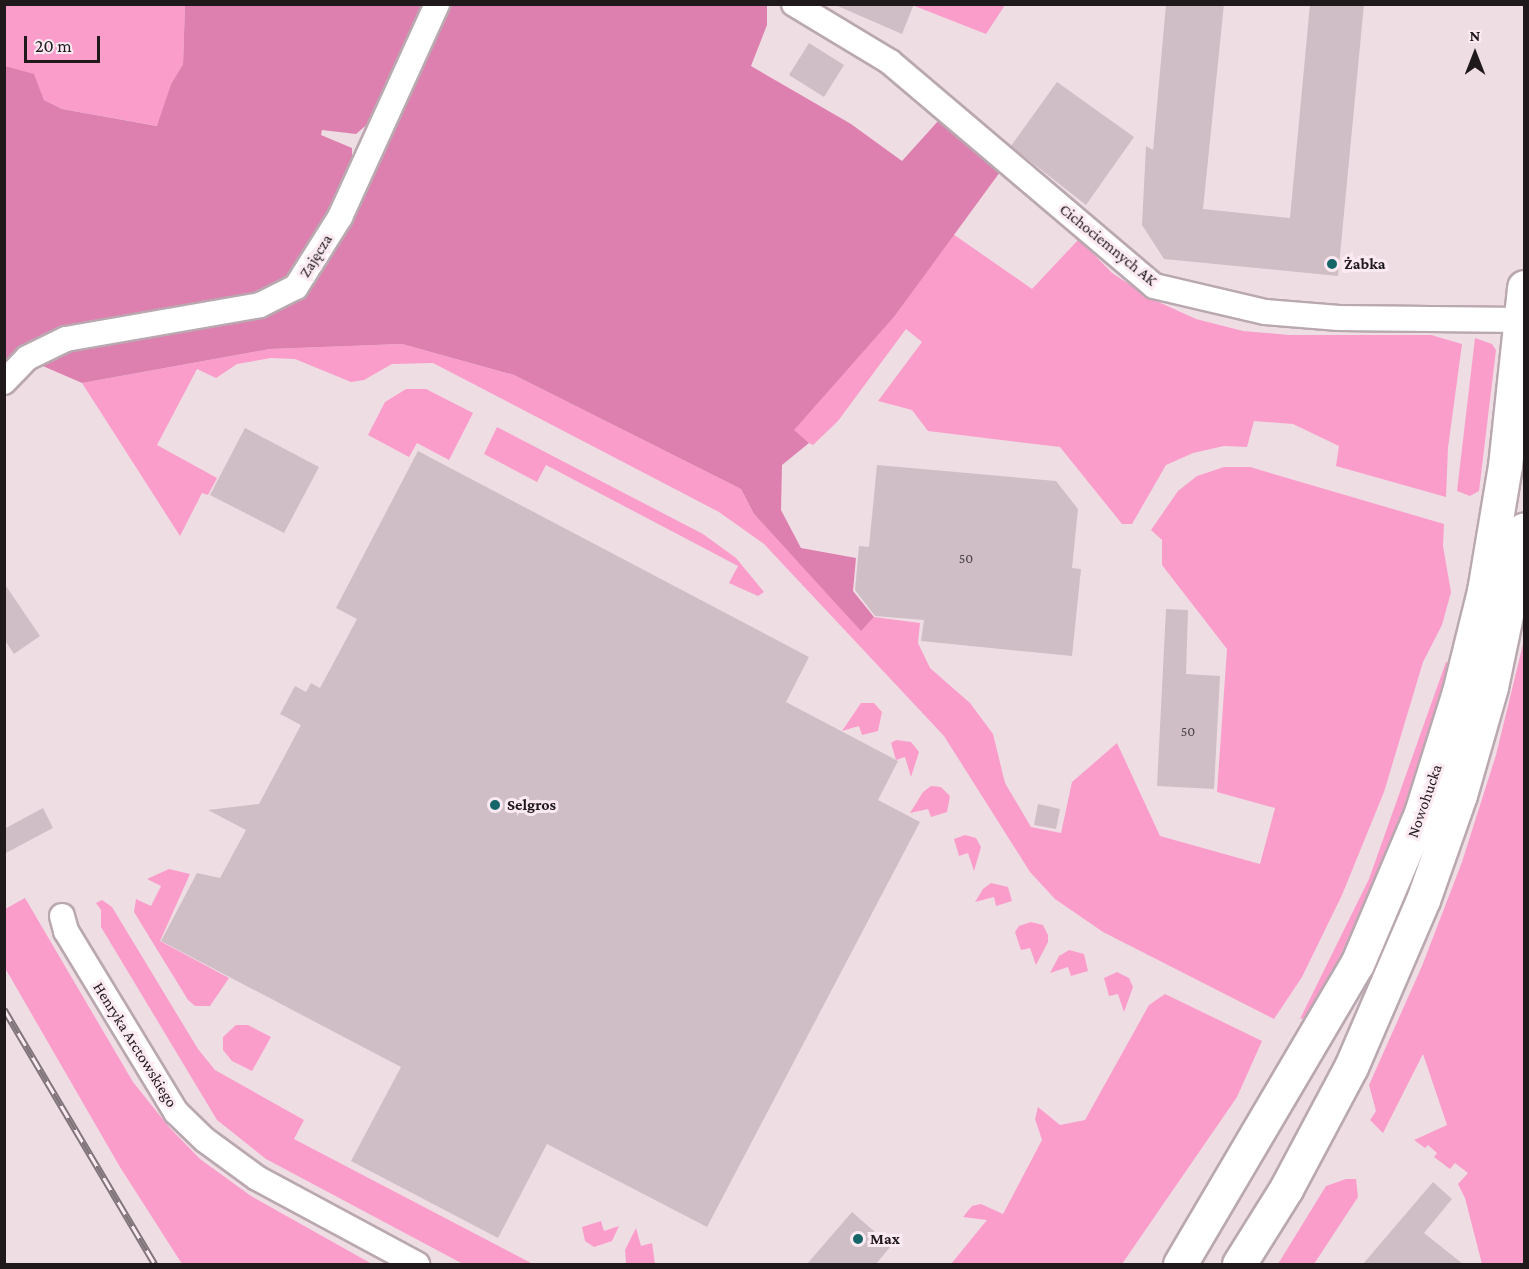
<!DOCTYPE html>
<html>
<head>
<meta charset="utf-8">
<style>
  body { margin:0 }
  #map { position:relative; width:1529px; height:1269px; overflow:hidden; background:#efdde4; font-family:"Crimson Pro",serif }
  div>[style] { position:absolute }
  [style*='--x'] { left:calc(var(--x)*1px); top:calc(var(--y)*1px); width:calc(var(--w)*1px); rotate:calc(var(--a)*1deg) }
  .green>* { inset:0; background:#fa9dcb }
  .forest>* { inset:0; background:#de80af }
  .building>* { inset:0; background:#d0bec6 }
  .roads { filter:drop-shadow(2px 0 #baa8b0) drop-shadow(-2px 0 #baa8b0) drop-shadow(0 2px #baa8b0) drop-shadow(0 -2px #baa8b0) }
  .street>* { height:24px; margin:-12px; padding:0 12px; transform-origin:12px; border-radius:12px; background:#fff }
  .secondary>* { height:33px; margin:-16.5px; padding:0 16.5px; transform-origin:16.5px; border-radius:16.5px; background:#fff }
  .rail>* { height:7px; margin-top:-3.5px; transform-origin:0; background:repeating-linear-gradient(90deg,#fceaf2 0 14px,#80757a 0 28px); box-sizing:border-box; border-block:2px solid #80757a }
  .dots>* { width:16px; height:16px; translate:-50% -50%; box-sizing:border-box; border:3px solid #fceaf2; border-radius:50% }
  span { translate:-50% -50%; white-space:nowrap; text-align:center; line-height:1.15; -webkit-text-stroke:6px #fceaf2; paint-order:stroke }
  .number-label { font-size:14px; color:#4b4246 }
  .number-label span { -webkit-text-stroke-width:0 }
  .street-label { font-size:16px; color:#1f191c }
  .poi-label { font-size:16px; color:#1f191c; font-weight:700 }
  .left { translate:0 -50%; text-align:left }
  .frame { position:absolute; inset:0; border:6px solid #1f191c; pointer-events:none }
  .north { position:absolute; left:1445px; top:24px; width:60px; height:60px; -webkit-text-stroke:4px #fceaf2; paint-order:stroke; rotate:0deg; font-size:16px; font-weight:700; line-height:24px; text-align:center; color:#1f191c }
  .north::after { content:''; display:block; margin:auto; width:21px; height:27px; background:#1f191c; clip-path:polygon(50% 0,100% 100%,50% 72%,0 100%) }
  .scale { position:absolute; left:24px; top:36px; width:76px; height:27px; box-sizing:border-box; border:3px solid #1f191c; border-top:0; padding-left:8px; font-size:18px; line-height:21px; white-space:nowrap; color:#1f191c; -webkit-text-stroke:4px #fceaf2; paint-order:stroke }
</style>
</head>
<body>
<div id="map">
  <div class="green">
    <i style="clip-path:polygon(4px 5px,185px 5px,183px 64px,171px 84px,158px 126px,62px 109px,44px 100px,34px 75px,5px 66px)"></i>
    <i style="clip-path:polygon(912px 5px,1005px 5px,986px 34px)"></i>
    <i style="clip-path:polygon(953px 234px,1032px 289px,1079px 239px,1112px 273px,1152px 299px,1196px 319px,1243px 331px,1289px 335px,1431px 335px,1462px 344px,1448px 448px,1446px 497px,1336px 466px,1339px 446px,1293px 424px,1254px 421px,1247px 447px,1224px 446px,1193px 453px,1166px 465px,1132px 524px,1122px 524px,1060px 447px,928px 431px,912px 410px,878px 401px,922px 342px,906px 329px,838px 421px,813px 445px,809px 443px,793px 430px,894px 317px)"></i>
    <i style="clip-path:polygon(1475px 338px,1492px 344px,1496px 350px,1479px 491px,1470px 496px,1457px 491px)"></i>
    <i style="clip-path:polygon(402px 344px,514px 375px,741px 489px,754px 514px,861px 630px,874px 617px,920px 623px,918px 643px,930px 668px,970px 703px,993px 734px,1005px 783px,1031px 827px,1061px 833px,1072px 782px,1117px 743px,1160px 836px,1260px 864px,1275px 808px,1217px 792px,1227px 649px,1162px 565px,1162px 540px,1151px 530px,1178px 491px,1197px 476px,1224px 467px,1250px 467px,1444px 524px,1443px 546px,1451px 592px,1442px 625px,1423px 662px,1384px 792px,1342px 895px,1302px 977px,1274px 1019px,1103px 932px,1055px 899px,1030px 872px,944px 736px,764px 544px,719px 512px,433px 363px,392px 364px,364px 380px,351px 382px,295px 359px,271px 358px,237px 364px,216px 378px,197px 369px,157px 445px,217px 478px,208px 495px,202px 493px,180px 536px,82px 383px,270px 349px)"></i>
    <i style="clip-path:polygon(406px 389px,426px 389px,473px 413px,449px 460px,417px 443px,409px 457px,368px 435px,385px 402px)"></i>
    <i style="clip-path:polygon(497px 427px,703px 534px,736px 558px,764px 592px,758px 596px,729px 583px,738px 566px,546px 465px,537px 482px,484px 454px)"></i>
    <i style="clip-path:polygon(1524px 640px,1524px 1264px,1482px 1264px,1465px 1198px,1458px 1184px,1468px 1173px,1455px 1163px,1450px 1169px,1434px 1157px,1437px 1153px,1428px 1145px,1425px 1148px,1414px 1140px,1447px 1125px,1423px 1054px,1383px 1133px,1370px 1120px,1376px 1111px,1369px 1085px,1422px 966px,1462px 862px,1496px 755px)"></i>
    <i style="clip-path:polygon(1446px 662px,1451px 663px,1434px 726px,1379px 875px,1328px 981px,1309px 1017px,1300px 1019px,1369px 879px)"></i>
    <i style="clip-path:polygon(861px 703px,874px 703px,882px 712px,878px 731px,862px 735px,859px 726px,842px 731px)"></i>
    <i style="clip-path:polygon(896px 740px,911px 742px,919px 752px,911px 777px,905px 757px,896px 760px,891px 743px)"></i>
    <i style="clip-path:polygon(931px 786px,941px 787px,950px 796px,947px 812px,931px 817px,928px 809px,910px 813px,923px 792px)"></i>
    <i style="clip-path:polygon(965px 835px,976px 838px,981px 847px,974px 871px,968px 853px,959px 856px,954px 839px)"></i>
    <i style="clip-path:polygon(169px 869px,190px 874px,160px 941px,229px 978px,210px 1006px,195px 1006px,188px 1000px,134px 912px,136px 899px,151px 906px,161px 886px,147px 879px)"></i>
    <i style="clip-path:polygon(991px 883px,1008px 887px,1012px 901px,996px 906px,994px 897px,975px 902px,983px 889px)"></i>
    <i style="clip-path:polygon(25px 898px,133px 1082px,169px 1127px,200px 1159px,251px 1196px,372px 1264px,182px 1264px,120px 1167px,5px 968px,5px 909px)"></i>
    <i style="clip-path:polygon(102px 900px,112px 907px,198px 1049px,215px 1070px,304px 1120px,294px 1139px,533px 1264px,463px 1264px,266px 1159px,217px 1120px,101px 927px,101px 910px,96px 903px)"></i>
    <i style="clip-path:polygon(1031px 922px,1043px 925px,1048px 935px,1048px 942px,1036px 965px,1030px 948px,1021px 950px,1015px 932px,1019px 926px)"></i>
    <i style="clip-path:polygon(1069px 950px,1084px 954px,1088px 971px,1071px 976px,1068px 967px,1050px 973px,1059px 956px)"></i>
    <i style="clip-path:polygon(1117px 972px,1129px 978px,1133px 987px,1124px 1012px,1118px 994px,1109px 996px,1104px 978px)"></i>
    <i style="clip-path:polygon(1165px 994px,1262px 1041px,1237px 1097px,1122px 1264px,951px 1264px,987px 1220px,963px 1217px,972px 1206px,981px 1204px,1003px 1214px,1042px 1140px,1035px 1119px,1038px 1107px,1060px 1125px,1085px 1120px,1149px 1005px)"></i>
    <i style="clip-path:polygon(236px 1025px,248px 1025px,271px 1037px,252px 1071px,232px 1061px,223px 1050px,223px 1037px)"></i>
    <i style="clip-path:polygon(1346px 1179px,1356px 1179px,1358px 1197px,1314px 1264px,1278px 1264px,1326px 1186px)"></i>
    <i style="clip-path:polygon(601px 1221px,604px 1231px,619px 1226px,612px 1241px,594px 1247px,585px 1241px,582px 1227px)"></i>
    <i style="clip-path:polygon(636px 1228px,641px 1246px,652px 1243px,655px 1264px,626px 1263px,625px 1250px)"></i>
  </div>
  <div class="forest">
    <i style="clip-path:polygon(185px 5px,429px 5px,377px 116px,356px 134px,322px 130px,321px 135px,352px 148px,352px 168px,301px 270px,268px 295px,107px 321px,5px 371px,5px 66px,34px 74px,44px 100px,62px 109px,157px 126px,171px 84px,183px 64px)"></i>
    <i style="clip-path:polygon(447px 5px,767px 5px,767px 25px,751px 66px,851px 124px,902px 161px,939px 120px,1000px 172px,894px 317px,794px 430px,809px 443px,782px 465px,781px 510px,801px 548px,856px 558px,853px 591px,874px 617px,861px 631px,754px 514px,741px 489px,514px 375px,402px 344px,270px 349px,82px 383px,29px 360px,298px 289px)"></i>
  </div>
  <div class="building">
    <i style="clip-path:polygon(833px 4px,914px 4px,902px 34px)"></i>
    <i style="clip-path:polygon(1166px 4px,1224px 4px,1203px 209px,1290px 218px,1310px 4px,1364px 4px,1338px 276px,1164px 259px,1142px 225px,1146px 146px,1153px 150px)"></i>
    <i style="clip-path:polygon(809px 43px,844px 65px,824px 97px,789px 75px)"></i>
    <i style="clip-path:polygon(1057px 82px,1134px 137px,1086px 205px,1011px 146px)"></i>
    <i style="clip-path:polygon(245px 428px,319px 467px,284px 533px,210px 495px)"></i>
    <i style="clip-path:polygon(418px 451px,809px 657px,786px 702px,898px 761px,878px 800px,920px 822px,707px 1227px,547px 1144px,498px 1238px,351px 1161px,401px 1067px,161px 941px,197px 873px,220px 878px,246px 830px,208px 810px,259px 804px,301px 725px,280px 714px,295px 686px,306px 692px,311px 683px,320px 688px,357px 619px,336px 608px)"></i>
    <i style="clip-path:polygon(877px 465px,1056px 481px,1078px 509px,1072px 568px,1081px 569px,1072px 656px,921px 641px,924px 620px,875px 616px,855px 590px,859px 546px,869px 547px)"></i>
    <i style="clip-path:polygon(4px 583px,40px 636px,14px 654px,4px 639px)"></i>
    <i style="clip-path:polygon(1166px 609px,1188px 610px,1186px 674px,1220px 676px,1214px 789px,1157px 786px)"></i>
    <i style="clip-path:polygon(1038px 804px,1060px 809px,1056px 829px,1034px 825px)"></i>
    <i style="clip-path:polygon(43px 808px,53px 828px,4px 854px,4px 829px)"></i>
    <i style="clip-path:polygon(1433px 1182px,1452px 1199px,1424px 1233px,1463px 1264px,1363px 1264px)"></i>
    <i style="clip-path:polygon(852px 1212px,891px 1246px,876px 1264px,807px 1264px)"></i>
  </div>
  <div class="roads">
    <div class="street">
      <i style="--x:794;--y:4;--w:112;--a:31.1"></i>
      <i style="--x:890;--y:62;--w:346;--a:40.3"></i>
      <i style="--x:1154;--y:286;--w:114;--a:13.2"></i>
      <i style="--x:1265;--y:312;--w:74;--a:4.6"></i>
      <i style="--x:1339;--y:318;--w:182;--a:0.6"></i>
      <i style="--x:4;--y:382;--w:33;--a:-46"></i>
      <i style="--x:27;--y:358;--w:43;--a:-26"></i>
      <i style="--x:66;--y:339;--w:197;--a:-9.9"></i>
      <i style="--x:260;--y:305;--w:40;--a:-26.6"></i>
      <i style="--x:296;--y:287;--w:83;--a:-57.8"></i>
      <i style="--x:340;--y:217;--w:234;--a:-65.5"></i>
      <i style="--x:62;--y:916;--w:16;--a:75"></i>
      <i style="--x:66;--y:931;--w:212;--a:58.7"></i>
      <i style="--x:176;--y:1112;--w:40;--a:44"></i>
      <i style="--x:205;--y:1140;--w:64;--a:36.2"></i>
      <i style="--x:257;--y:1178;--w:182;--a:28.3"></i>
    </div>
    <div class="secondary">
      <i style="--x:1180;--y:1264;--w:348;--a:-59.5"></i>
      <i style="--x:1357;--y:964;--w:164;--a:-67"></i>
      <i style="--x:1421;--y:813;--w:127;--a:-72.6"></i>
      <i style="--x:1459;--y:692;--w:104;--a:-76.1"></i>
      <i style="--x:1484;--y:591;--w:127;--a:-80.5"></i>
      <i style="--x:1505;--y:466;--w:180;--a:-83.9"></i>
      <i style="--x:1239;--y:1264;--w:89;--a:-57.9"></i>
      <i style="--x:1286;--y:1189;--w:138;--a:-62"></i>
      <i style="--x:1351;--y:1067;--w:182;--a:-66.7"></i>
      <i style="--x:1423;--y:900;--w:111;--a:-70.6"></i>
      <i style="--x:1460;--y:795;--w:112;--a:-74"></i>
      <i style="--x:1491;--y:687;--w:161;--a:-78.2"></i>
    </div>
  </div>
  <div class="rail">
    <i style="--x:4;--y:1009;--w:296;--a:59.4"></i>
  </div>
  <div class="dots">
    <i style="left:1332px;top:264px;background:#166569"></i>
    <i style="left:495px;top:805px;background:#166569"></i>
    <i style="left:858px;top:1239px;background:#166569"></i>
  </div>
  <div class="number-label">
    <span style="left:966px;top:558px">50</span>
    <span style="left:1188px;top:731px">50</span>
  </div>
  <div class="street-label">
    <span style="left:1108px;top:245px;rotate:39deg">Cichociemnych AK</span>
    <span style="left:316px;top:256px;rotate:-58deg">Zajęcza</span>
    <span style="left:1425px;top:801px;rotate:-71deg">Nowohucka</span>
    <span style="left:135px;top:1045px;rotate:58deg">Henryka Arctowskiego</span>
  </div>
  <div class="poi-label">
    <span class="left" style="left:1344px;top:264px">Żabka</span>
    <span class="left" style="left:507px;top:805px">Selgros</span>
    <span class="left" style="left:870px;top:1239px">Max</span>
  </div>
  <div class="frame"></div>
  <div class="north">N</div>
  <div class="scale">20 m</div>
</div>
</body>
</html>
